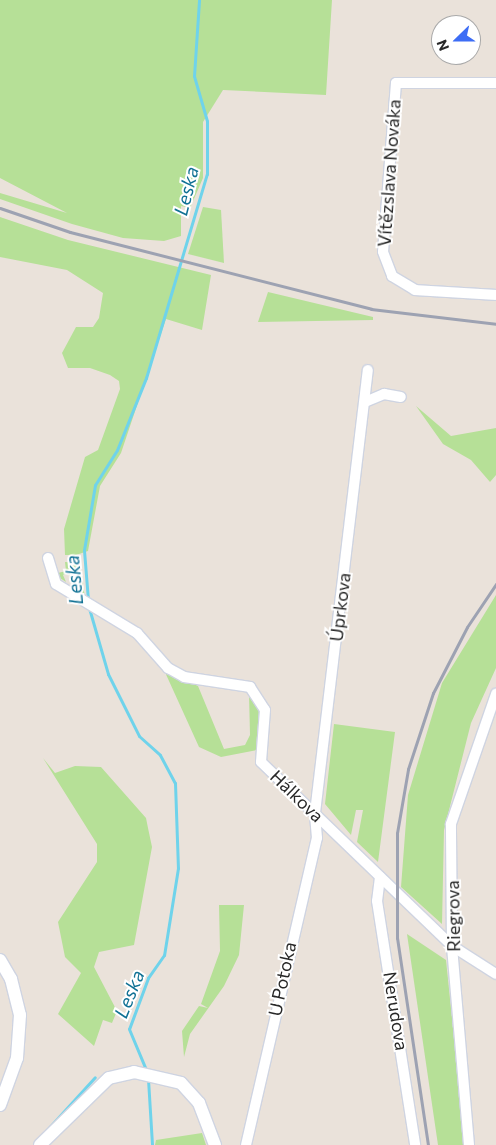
<!DOCTYPE html>
<html>
<head>
<meta charset="utf-8">
<style>
  body { margin:0 }
  #map { position:relative; width:496px; height:1145px; overflow:hidden; background:#eae2da; font-family:Commissioner,sans-serif }
  div>[style] { position:absolute }
  [style*='--x'] { left:calc(var(--x)*1px); top:calc(var(--y)*1px); width:calc(var(--w)*1px); rotate:calc(var(--a)*1deg) }
  .green>* { inset:0; background:#b6e097 }
  .stream>* { height:3px; margin:-1.5px; padding:0 1.5px; transform-origin:1.5px; border-radius:1.5px; background:#6fd3eb }
  .roads { filter:drop-shadow(1px 0 #cfd4e1) drop-shadow(-1px 0 #cfd4e1) drop-shadow(0 1px #cfd4e1) drop-shadow(0 -1px #cfd4e1) }
  .minor>* { height:10px; margin:-5px; padding:0 5px; transform-origin:5px; border-radius:5px; background:#fff }
  .tertiary>* { height:12px; margin:-6px; padding:0 6px; transform-origin:6px; border-radius:6px; background:#fff }
  .rail>* { height:3px; margin:-1.5px; padding:0 1.5px; transform-origin:1.5px; border-radius:1.5px; background:#9da2b2 }
  span { translate:-50% -50%; white-space:nowrap; text-align:center; line-height:1.15; -webkit-text-stroke:4px #fff; paint-order:stroke }
  .street-label { font-size:18px; color:#282828 }
  .water-label { font-size:19px; color:#107194; font-style:italic }
  .north { position:absolute; left:431px; top:15px; width:50px; height:50px; box-sizing:border-box; background:#fff; border:1px solid #a9a9a9; border-radius:50%; rotate:248deg; font-size:14px; font-weight:700; line-height:20px; text-align:center; color:#282828 }
  .north::after { content:''; display:block; margin:auto; width:18px; height:22px; background:#3d6df5; clip-path:polygon(50% 0,100% 100%,50% 72%,0 100%) }
</style>
</head>
<body>
<div id="map">
  <div class="green">
    <i style="clip-path:polygon(0 0,332px 0,326px 95px,223px 90px,203px 122px,203px 178px,190px 208px,181px 206px,181px 236px,164px 241px,123px 238px,72px 224px,0 199px,0 193px,67px 213px,0 178px)"></i>
    <i style="clip-path:polygon(203px 207px,221px 210px,224px 263px,188px 254px)"></i>
    <i style="clip-path:polygon(0 217px,68px 240px,211px 275px,202px 330px,166px 319px,121px 453px,100px 486px,88px 551px,76px 555px,65px 555px,64px 529px,85px 457px,98px 450px,120px 389px,119px 381px,110px 375px,90px 368px,68px 368px,62px 353px,76px 327px,93px 327px,99px 318px,103px 293px,67px 270px,0 257px)"></i>
    <i style="clip-path:polygon(268px 292px,373px 317px,373px 320px,258px 322px)"></i>
    <i style="clip-path:polygon(416px 406px,451px 436px,496px 428px,496px 475px,490px 482px,471px 460px,443px 444px)"></i>
    <i style="clip-path:polygon(65px 562px,79px 563px,85px 597px,74px 589px,69px 573px,63px 575px,66px 582px,54px 574px,66px 571px)"></i>
    <i style="clip-path:polygon(496px 595px,496px 668px,471px 723px,444px 830px,442px 924px,401px 887px,408px 795px,442px 683px)"></i>
    <i style="clip-path:polygon(164px 670px,198px 686px,224px 749px,245px 745px,250px 735px,249px 694px,254px 695px,261px 706px,257px 750px,221px 757px,199px 747px)"></i>
    <i style="clip-path:polygon(334px 724px,395px 732px,378px 862px,357px 842px,363px 810px,356px 810px,351px 835px,325px 804px)"></i>
    <i style="clip-path:polygon(43px 758px,55px 773px,75px 766px,101px 767px,146px 818px,148px 828px,152px 847px,134px 945px,99px 952px,94px 967px,117px 1011px,112px 1023px,103px 1020px,94px 1046px,58px 1014px,81px 973px,65px 957px,58px 922px,97px 862px,97px 844px)"></i>
    <i style="clip-path:polygon(219px 905px,244px 905px,239px 955px,224px 986px,190px 1034px,184px 1057px,182px 1031px,199px 1006px,208px 1008px,201px 1004px,220px 951px)"></i>
    <i style="clip-path:polygon(407px 934px,446px 960px,465px 1145px,438px 1145px)"></i>
    <i style="clip-path:polygon(202px 1133px,206px 1145px,155px 1145px,156px 1140px)"></i>
  </div>
  <div class="stream">
    <i style="--x:88;--y:600;--w:50;--a:-94.6"></i>
    <i style="--x:84;--y:550;--w:66;--a:-80.4"></i>
    <i style="--x:95;--y:485;--w:41;--a:-57.8"></i>
    <i style="--x:117;--y:450;--w:78;--a:-68.1"></i>
    <i style="--x:146;--y:378;--w:213;--a:-73.4"></i>
    <i style="--x:207;--y:174;--w:53;--a:-90"></i>
    <i style="--x:207;--y:121;--w:47;--a:-106.1"></i>
    <i style="--x:194;--y:76;--w:76;--a:-86.2"></i>
    <i style="--x:89;--y:608;--w:69;--a:73.9"></i>
    <i style="--x:108;--y:674;--w:69;--a:63.4"></i>
    <i style="--x:139;--y:736;--w:28;--a:42"></i>
    <i style="--x:160;--y:755;--w:32;--a:62"></i>
    <i style="--x:175;--y:783;--w:85;--a:88"></i>
    <i style="--x:178;--y:868;--w:88;--a:99.1"></i>
    <i style="--x:164;--y:955;--w:28;--a:125"></i>
    <i style="--x:148;--y:978;--w:54;--a:110.4"></i>
    <i style="--x:129;--y:1029;--w:47;--a:67.3"></i>
    <i style="--x:148;--y:1079;--w:66;--a:86.5"></i>
    <i style="--x:45;--y:1132;--w:74;--a:-47.7"></i>
  </div>
  <div class="roads">
    <div class="minor">
      <i style="--x:496;--y:83;--w:100;--a:180"></i>
      <i style="--x:396;--y:83;--w:169;--a:94.4"></i>
      <i style="--x:383;--y:252;--w:26;--a:69"></i>
      <i style="--x:392;--y:276;--w:27;--a:31"></i>
      <i style="--x:415;--y:290;--w:81;--a:3.5"></i>
      <i style="--x:365;--y:402;--w:21;--a:-23"></i>
      <i style="--x:384;--y:394;--w:17;--a:10"></i>
      <i style="--x:48;--y:558;--w:27;--a:73"></i>
      <i style="--x:56;--y:584;--w:95;--a:31.2"></i>
      <i style="--x:137;--y:633;--w:47;--a:48.5"></i>
      <i style="--x:168;--y:668;--w:18;--a:29"></i>
      <i style="--x:184;--y:677;--w:67;--a:8.6"></i>
      <i style="--x:250;--y:687;--w:27;--a:57"></i>
      <i style="--x:265;--y:710;--w:52;--a:94.4"></i>
      <i style="--x:261;--y:762;--w:265;--a:43.9"></i>
      <i style="--x:452;--y:946;--w:52;--a:32.5"></i>
      <i style="--x:380;--y:877;--w:24;--a:97"></i>
      <i style="--x:377;--y:901;--w:247;--a:81.1"></i>
      <i style="--x:246;--y:1145;--w:315;--a:-77"></i>
      <i style="--x:317;--y:838;--w:25;--a:-95"></i>
      <i style="--x:315;--y:813;--w:446;--a:-83.2"></i>
      <i style="--x:469;--y:1145;--w:200;--a:-94.9"></i>
      <i style="--x:452;--y:946;--w:122;--a:-90.5"></i>
      <i style="--x:451;--y:824;--w:138;--a:-70.9"></i>
    </div>
    <div class="tertiary">
      <i style="--x:0;--y:960;--w:22;--a:60"></i>
      <i style="--x:11;--y:979;--w:37;--a:76"></i>
      <i style="--x:20;--y:1015;--w:43;--a:94"></i>
      <i style="--x:17;--y:1058;--w:50;--a:109.9"></i>
      <i style="--x:40;--y:1145;--w:96;--a:-44.2"></i>
      <i style="--x:109;--y:1078;--w:26;--a:-13"></i>
      <i style="--x:134;--y:1072;--w:48;--a:13.2"></i>
      <i style="--x:181;--y:1083;--w:27;--a:48"></i>
      <i style="--x:199;--y:1103;--w:45;--a:69.1"></i>
    </div>
  </div>
  <div class="rail">
    <i style="--x:0;--y:208;--w:74;--a:18.9"></i>
    <i style="--x:70;--y:232;--w:311;--a:14.3"></i>
    <i style="--x:371;--y:309;--w:126;--a:6.8"></i>
    <i style="--x:428;--y:1145;--w:209;--a:-98.5"></i>
    <i style="--x:397;--y:938;--w:105;--a:-90"></i>
    <i style="--x:397;--y:833;--w:65;--a:-80.2"></i>
    <i style="--x:408;--y:769;--w:80;--a:-71.8"></i>
    <i style="--x:433;--y:693;--w:74;--a:-62.7"></i>
    <i style="--x:467;--y:627;--w:52;--a:-56"></i>
  </div>
  <div class="street-label">
    <span style="left:389px;top:173px;rotate:-86deg">Vítězslava Nováka</span>
    <span style="left:340px;top:607px;rotate:-83deg">Úprkova</span>
    <span style="left:297px;top:796px;rotate:44deg">Hálkova</span>
    <span style="left:453px;top:916px;rotate:-91deg">Riegrova</span>
    <span style="left:282px;top:979px;rotate:-78deg">U Potoka</span>
    <span style="left:396px;top:1011px;rotate:81deg">Nerudova</span>
  </div>
  <div class="water-label">
    <span style="left:186px;top:191px;rotate:-76deg">Leska</span>
    <span style="left:74px;top:580px;rotate:-95deg">Leska</span>
    <span style="left:129px;top:994px;rotate:-68deg">Leska</span>
  </div>
  <div class="north">N</div>
</div>
</body>
</html>
